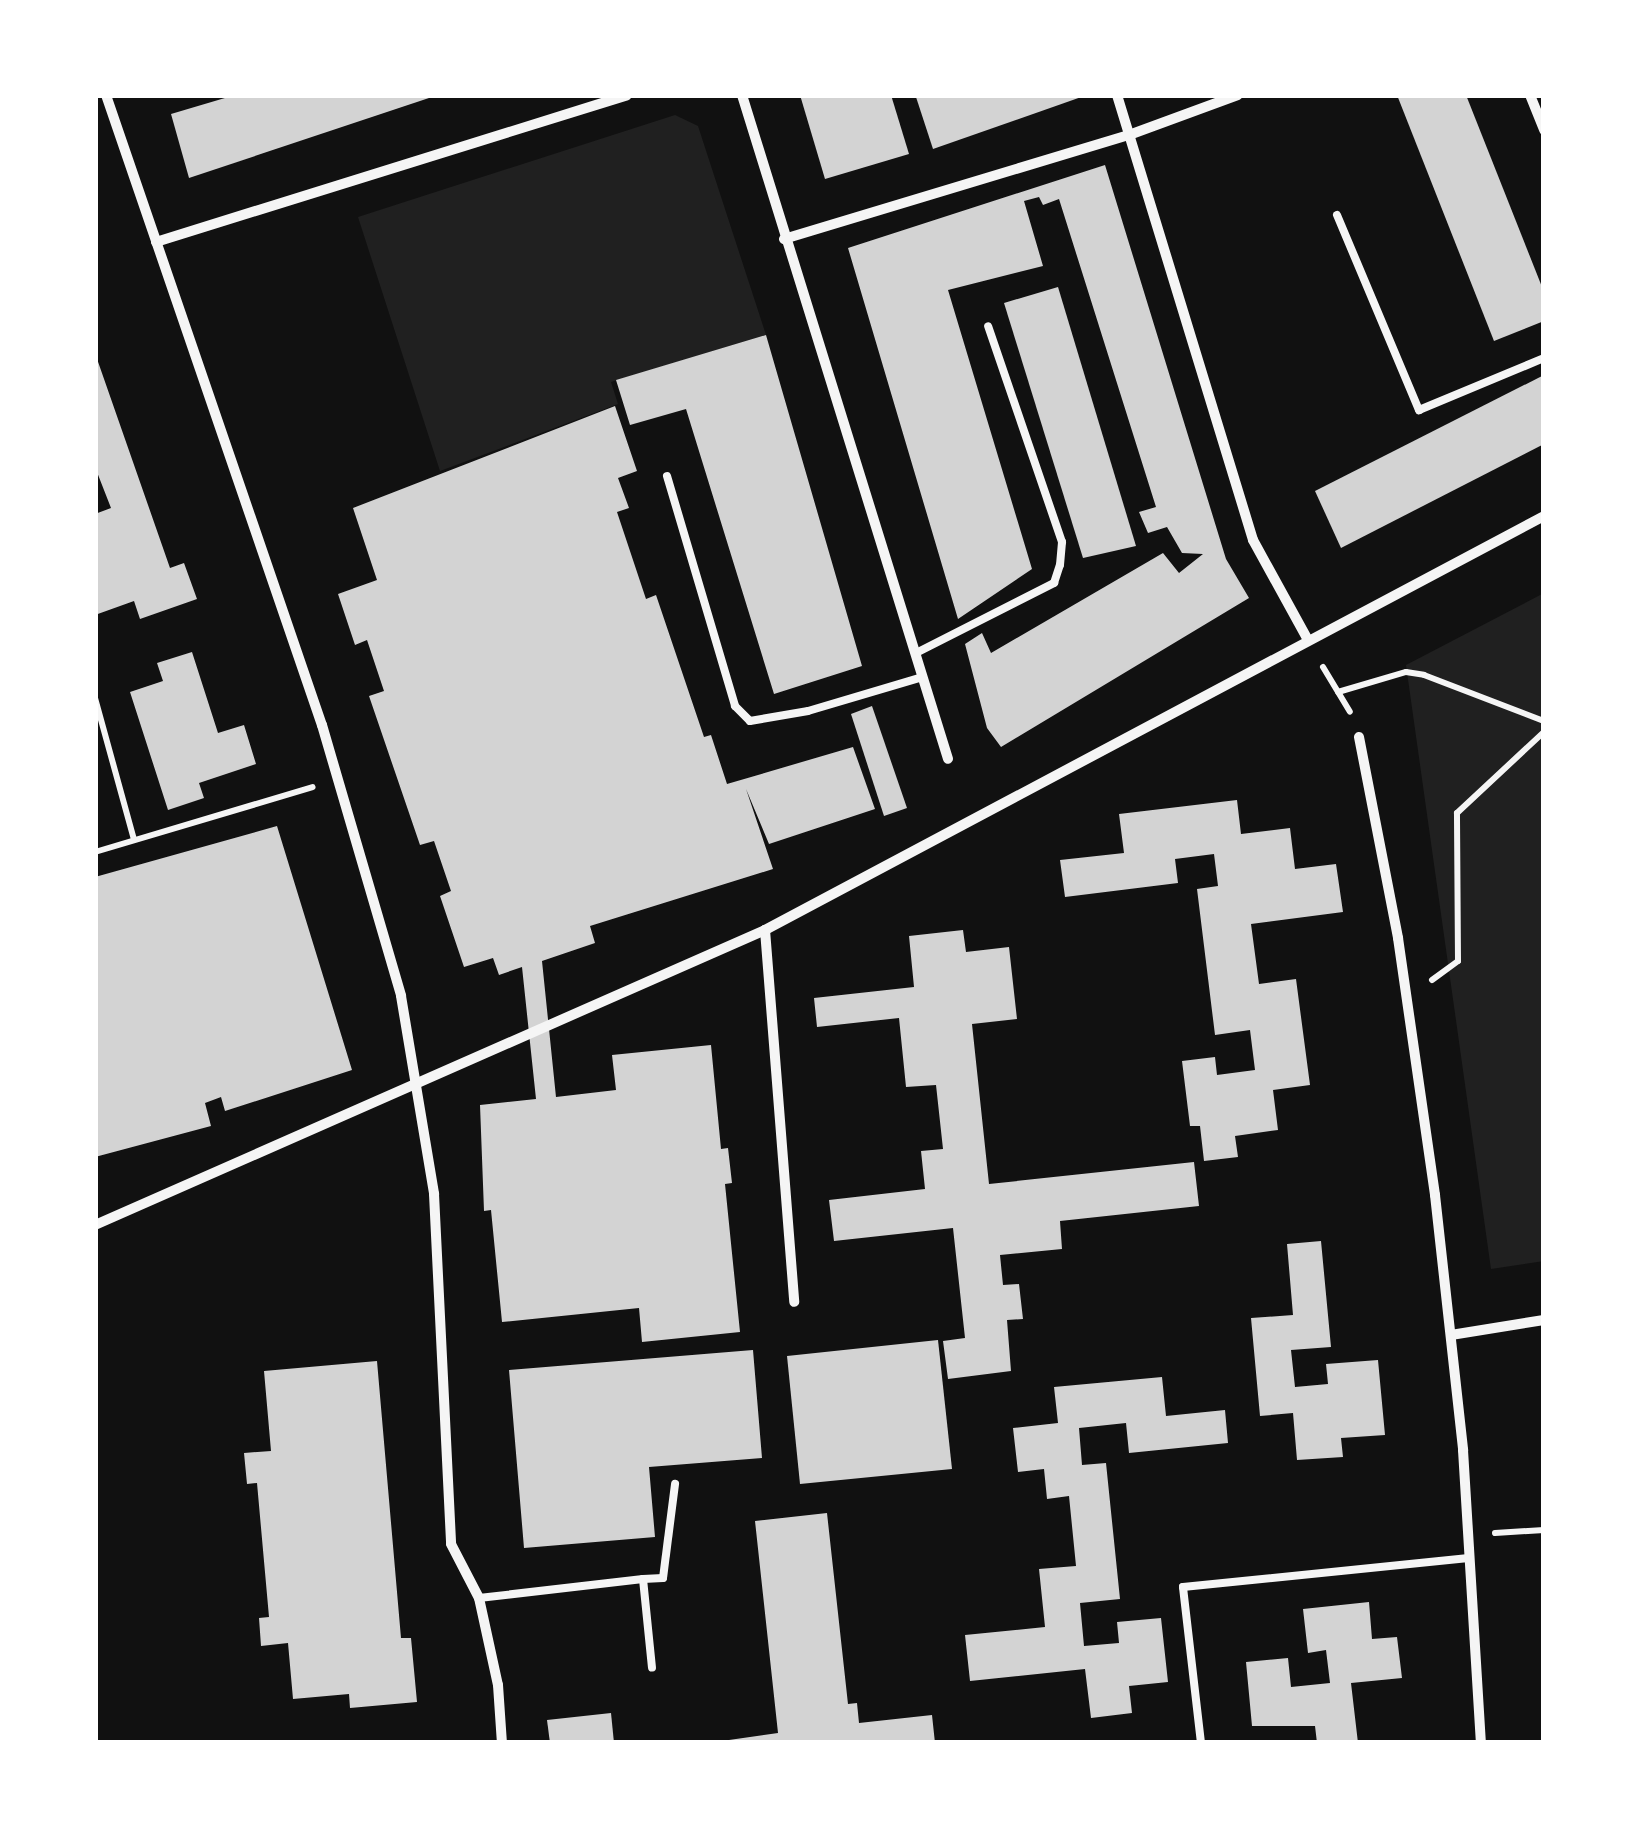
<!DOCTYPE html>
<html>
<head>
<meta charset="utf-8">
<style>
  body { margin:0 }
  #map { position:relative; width:1639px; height:1838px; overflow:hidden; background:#111; font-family:"Asap Condensed",sans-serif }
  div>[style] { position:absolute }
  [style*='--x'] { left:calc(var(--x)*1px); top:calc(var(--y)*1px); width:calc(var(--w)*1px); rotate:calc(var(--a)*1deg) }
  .green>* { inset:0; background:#202020 }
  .building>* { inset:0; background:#d3d3d3 }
  .path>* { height:6px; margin:-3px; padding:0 3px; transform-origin:3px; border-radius:3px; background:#f5f5f5 }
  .service>* { height:8px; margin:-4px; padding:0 4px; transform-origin:4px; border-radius:4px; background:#f5f5f5 }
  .minor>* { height:10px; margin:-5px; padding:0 5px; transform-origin:5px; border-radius:5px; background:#f5f5f5 }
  span { translate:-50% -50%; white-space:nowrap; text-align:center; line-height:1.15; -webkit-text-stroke:8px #fff; paint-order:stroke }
  .frame { position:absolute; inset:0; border:98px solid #fff; pointer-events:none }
</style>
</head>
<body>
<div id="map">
  <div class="green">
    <i style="clip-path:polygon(675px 115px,698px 126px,766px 335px,611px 382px,618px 404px,440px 471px,358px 217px)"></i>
    <i style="clip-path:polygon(1544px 593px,1544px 1261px,1491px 1269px,1406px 665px)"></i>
  </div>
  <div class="building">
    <i style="clip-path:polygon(235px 95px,435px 95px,435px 96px,189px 178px,171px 114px)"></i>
    <i style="clip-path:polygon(800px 95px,891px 95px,909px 154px,825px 179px)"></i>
    <i style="clip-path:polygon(1087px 95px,933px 149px,916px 97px,921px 95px)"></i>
    <i style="clip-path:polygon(1397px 95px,1466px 95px,1544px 292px,1544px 321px,1494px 341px)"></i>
    <i style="clip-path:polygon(1105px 165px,1226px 559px,1249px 598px,1001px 747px,987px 728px,965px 644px,982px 633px,991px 653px,1163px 553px,1179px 573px,1203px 554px,1182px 553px,1167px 527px,1148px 533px,1139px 512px,1156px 507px,1059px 199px,1043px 205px,1039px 197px,1024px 201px,1043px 266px,948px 290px,1032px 569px,958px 619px,848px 248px)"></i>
    <i style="clip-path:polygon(1058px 287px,1136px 546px,1083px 558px,1004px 303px)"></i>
    <i style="clip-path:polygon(766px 335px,862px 666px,774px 694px,686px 409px,630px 425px,616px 380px)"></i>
    <i style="clip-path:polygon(96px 356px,170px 568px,184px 563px,197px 599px,140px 619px,134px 601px,95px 615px,95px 514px,111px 508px,95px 467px)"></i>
    <i style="clip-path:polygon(1544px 375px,1544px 444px,1341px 548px,1315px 491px)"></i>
    <i style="clip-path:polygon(615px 406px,637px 471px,618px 478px,629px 508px,617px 512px,646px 599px,656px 595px,704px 737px,711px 735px,727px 784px,853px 747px,875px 809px,769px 844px,746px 789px,773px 869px,590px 926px,595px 943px,542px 961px,556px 1097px,616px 1090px,612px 1055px,711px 1045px,721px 1149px,728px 1148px,732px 1183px,725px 1184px,740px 1332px,642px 1342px,639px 1308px,502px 1322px,491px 1210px,484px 1211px,480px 1105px,536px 1099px,522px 967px,499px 975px,493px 958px,464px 967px,440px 896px,451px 891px,434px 841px,420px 845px,369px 696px,384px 691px,367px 640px,355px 645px,338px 594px,377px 580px,353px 508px)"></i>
    <i style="clip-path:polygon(192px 652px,218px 733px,244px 725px,256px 764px,199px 783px,204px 798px,168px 810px,130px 692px,163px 681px,157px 663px)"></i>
    <i style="clip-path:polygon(872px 706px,907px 808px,884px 816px,851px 714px)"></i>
    <i style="clip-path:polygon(1237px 800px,1241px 834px,1290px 828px,1295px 869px,1336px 864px,1343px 912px,1251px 924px,1259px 984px,1296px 979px,1310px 1085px,1273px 1090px,1278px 1130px,1235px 1136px,1238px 1157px,1204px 1161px,1200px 1126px,1190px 1126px,1182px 1061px,1215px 1057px,1217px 1075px,1255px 1070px,1250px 1030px,1215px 1035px,1197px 889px,1218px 886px,1214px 854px,1175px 859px,1178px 883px,1065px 897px,1060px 860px,1124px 853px,1119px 814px)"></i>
    <i style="clip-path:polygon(277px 826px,352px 1070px,225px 1111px,221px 1097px,205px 1103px,211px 1126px,95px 1157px,95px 877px)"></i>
    <i style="clip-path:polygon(963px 930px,966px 952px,1009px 947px,1017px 1019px,972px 1024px,989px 1184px,1194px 1162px,1199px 1206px,1060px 1221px,1062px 1249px,1000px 1255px,1003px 1285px,1019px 1284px,1023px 1319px,1007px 1320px,1011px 1371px,948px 1379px,943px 1341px,965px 1338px,953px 1228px,834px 1241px,829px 1200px,925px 1189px,921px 1151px,943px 1149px,936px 1085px,906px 1087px,899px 1018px,817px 1027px,814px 998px,914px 987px,909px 936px)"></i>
    <i style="clip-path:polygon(1321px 1241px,1331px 1347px,1291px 1350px,1295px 1387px,1328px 1384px,1326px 1364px,1378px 1360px,1385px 1435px,1341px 1438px,1343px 1457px,1297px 1460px,1293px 1413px,1260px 1416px,1251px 1318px,1293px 1315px,1287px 1244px)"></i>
    <i style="clip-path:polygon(938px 1340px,952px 1469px,800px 1484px,787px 1356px)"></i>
    <i style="clip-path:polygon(753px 1350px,762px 1458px,649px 1467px,655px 1537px,524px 1548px,509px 1370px)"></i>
    <i style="clip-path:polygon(377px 1361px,401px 1638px,411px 1638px,417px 1702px,350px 1708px,349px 1694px,293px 1699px,288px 1643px,261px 1646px,259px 1618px,269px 1617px,257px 1483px,247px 1484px,244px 1453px,271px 1451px,264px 1371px)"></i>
    <i style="clip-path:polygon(1162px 1377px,1166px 1416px,1225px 1410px,1228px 1443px,1129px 1453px,1126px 1423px,1079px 1428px,1082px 1465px,1106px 1463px,1120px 1599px,1080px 1603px,1084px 1646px,1119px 1643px,1117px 1622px,1161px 1618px,1168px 1682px,1129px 1686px,1132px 1713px,1091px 1718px,1085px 1669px,970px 1681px,965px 1635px,1045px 1627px,1039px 1569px,1076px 1566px,1069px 1496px,1047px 1499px,1044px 1469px,1018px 1472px,1013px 1428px,1058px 1423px,1054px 1387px)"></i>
    <i style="clip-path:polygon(827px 1513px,848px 1704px,857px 1703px,859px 1723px,932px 1715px,935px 1743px,708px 1743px,778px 1733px,755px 1521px)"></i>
    <i style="clip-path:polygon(1369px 1602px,1372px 1639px,1397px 1637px,1402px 1678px,1351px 1683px,1358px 1743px,1317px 1743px,1315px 1726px,1252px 1726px,1246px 1662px,1288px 1658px,1291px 1687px,1330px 1683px,1326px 1650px,1308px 1653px,1303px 1609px)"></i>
    <i style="clip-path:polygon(611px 1713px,614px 1743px,550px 1743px,547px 1720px)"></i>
  </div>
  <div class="path">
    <i style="--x:1323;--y:667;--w:52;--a:59"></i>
    <i style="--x:1338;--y:692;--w:71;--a:-16.4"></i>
    <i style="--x:1406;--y:672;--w:18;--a:9"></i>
    <i style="--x:1424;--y:675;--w:129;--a:21"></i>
    <i style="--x:95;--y:698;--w:147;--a:74.6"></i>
    <i style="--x:95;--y:852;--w:227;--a:-16.6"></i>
    <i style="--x:1432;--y:980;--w:32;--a:-36"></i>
    <i style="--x:1458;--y:961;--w:148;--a:-90.4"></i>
    <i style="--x:1457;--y:813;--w:119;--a:-43"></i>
    <i style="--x:1495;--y:1533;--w:49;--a:-3.5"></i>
  </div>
  <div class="service">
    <i style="--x:1337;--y:215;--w:212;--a:67.2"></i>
    <i style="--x:1419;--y:410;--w:135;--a:-22.6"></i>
    <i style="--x:667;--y:476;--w:240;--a:73.5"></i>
    <i style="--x:735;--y:706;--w:21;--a:45"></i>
    <i style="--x:750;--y:721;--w:59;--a:-9.8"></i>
    <i style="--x:808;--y:711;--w:120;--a:-16.5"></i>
    <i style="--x:916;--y:653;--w:155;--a:-26.9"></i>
    <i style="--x:1054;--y:583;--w:19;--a:-72"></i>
    <i style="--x:1060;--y:565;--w:23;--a:-85"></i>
    <i style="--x:1062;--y:542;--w:228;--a:-108.9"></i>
    <i style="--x:643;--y:1579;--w:20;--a:-3"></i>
    <i style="--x:663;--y:1578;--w:95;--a:-82.7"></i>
    <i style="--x:479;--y:1598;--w:165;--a:-6.6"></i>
    <i style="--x:643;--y:1579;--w:89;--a:84.2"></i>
    <i style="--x:1201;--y:1743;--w:157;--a:-96.6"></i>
    <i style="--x:1183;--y:1587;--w:287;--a:-5.8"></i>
  </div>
  <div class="minor">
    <i style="--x:106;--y:95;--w:666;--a:71.08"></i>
    <i style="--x:322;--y:725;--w:282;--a:73.7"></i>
    <i style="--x:401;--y:996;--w:201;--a:80.5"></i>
    <i style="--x:434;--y:1194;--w:350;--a:87.2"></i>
    <i style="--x:451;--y:1544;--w:61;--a:62.6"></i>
    <i style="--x:479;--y:1598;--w:89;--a:77.7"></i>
    <i style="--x:498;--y:1685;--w:58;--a:86.1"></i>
    <i style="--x:742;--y:95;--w:695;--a:72.76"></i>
    <i style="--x:1117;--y:95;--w:465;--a:73"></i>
    <i style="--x:1253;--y:540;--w:114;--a:61.2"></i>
    <i style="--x:1530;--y:95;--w:38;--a:68"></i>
    <i style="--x:784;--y:239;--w:360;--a:-16.8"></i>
    <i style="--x:1129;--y:135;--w:116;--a:-20.2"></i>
    <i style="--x:156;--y:242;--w:493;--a:-17.3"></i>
    <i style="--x:1359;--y:737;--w:205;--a:79"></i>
    <i style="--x:1398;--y:938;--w:260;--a:81.8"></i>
    <i style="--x:1435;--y:1195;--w:257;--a:83.7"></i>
    <i style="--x:1463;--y:1450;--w:294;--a:86.5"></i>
    <i style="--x:765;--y:930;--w:373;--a:85.5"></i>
    <i style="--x:95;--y:1225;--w:732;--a:-23.76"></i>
    <i style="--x:765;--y:930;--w:882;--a:-27.99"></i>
    <i style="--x:1451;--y:1335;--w:94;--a:-9.2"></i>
  </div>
  <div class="frame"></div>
</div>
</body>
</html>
